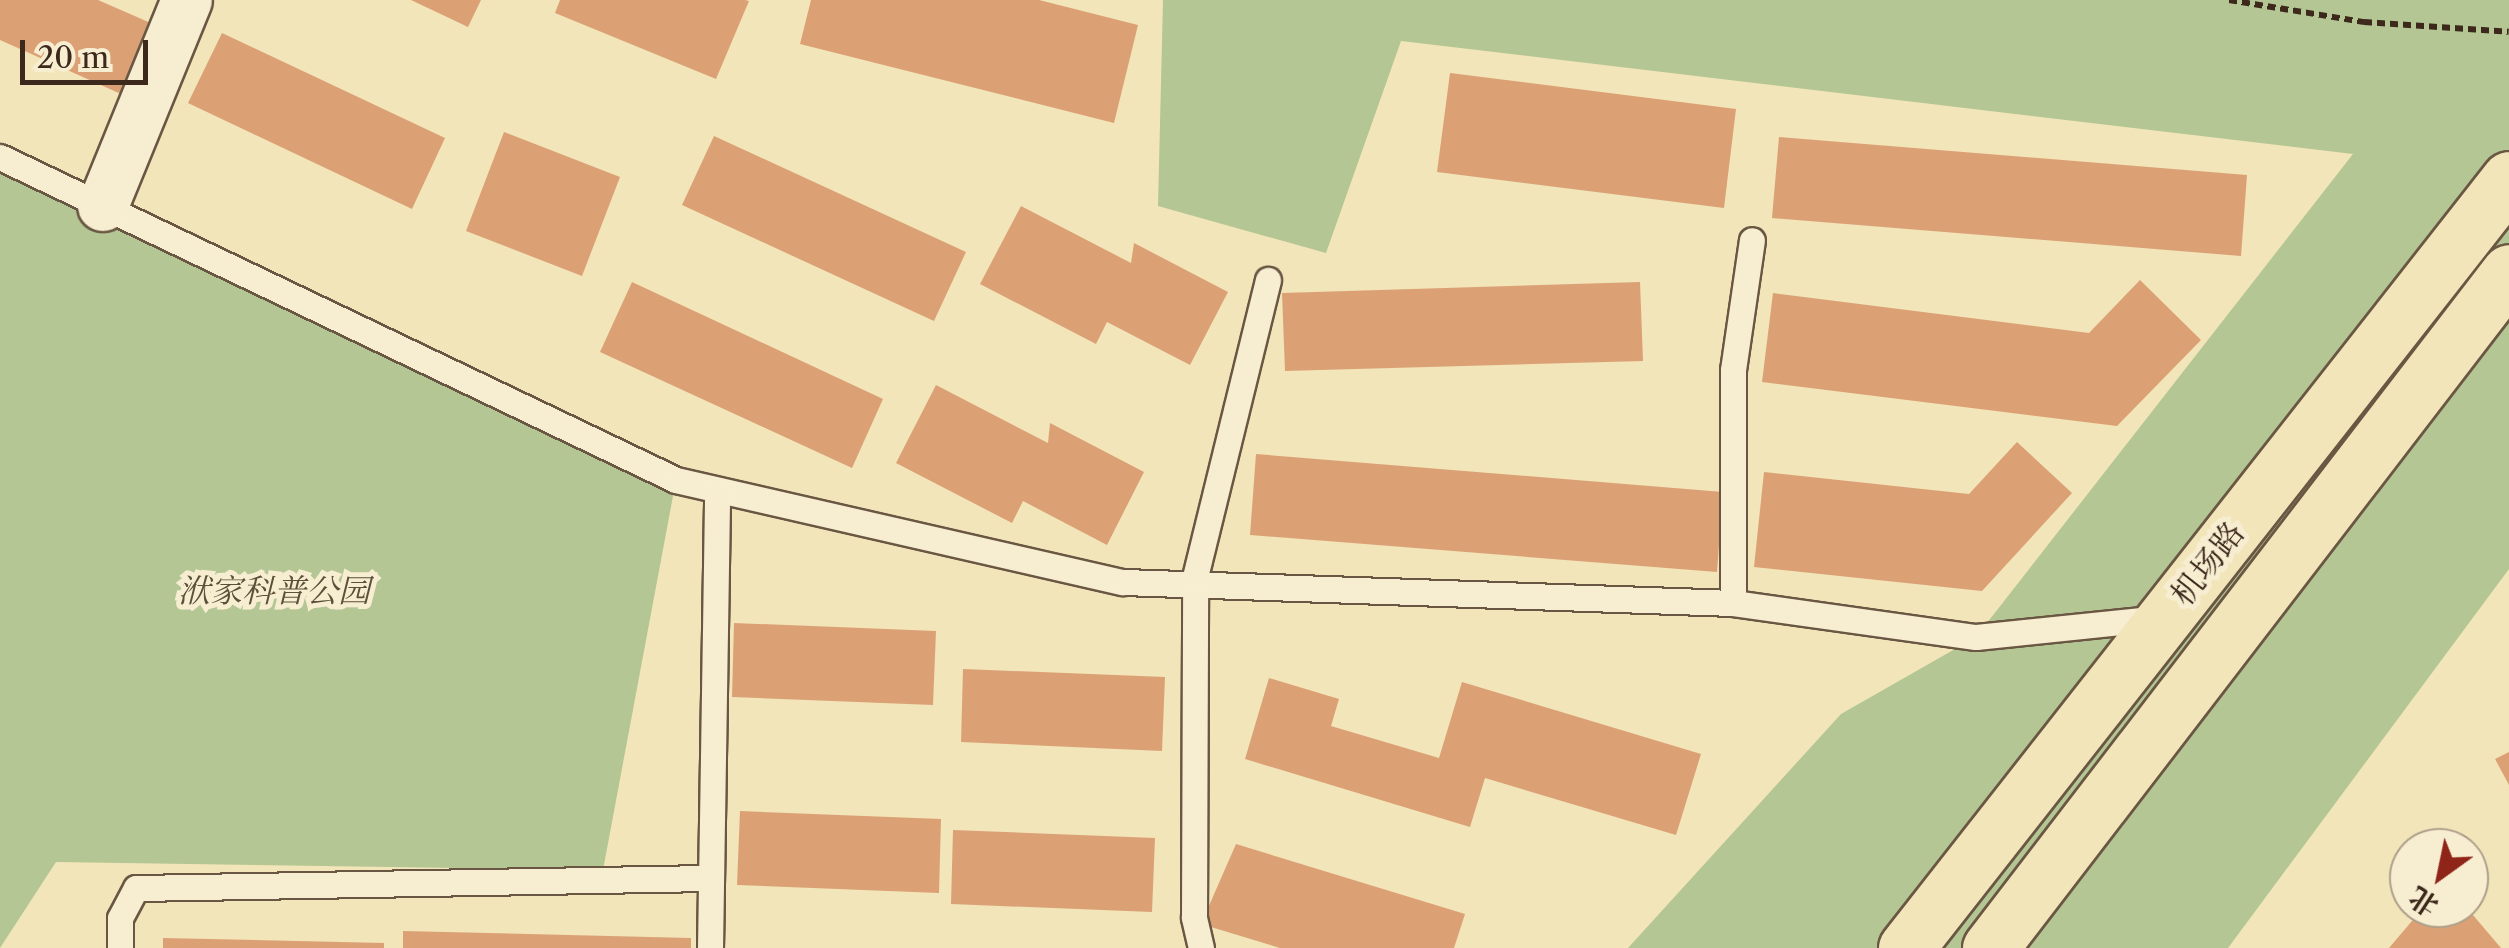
<!DOCTYPE html>
<html>
<head>
<meta charset="utf-8">
<style>
  body { margin:0 }
  #map { position:relative; width:2509px; height:948px; overflow:hidden; background:#f2e5b9; font-family:"Libre Caslon Text","Noto Serif SC",serif }
  div>[style] { position:absolute }
  [style*='--x'] { left:calc(var(--x)*1px); top:calc(var(--y)*1px); width:calc(var(--w)*1px); rotate:calc(var(--a)*1deg) }
  .green>* { inset:0; background:#b4c694 }
  .building>* { inset:0; background:#dba175 }
  .path>* { height:6px; margin-top:-3px; transform-origin:0; background:repeating-linear-gradient(90deg,#3d281c 0 8px,transparent 0 13px) }
  .roads { filter:drop-shadow(2px 0 #6a5743) drop-shadow(-2px 0 #6a5743) drop-shadow(0 2px #6a5743) drop-shadow(0 -2px #6a5743) }
  .lane>* { height:25px; margin:-12.5px; padding:0 12.5px; transform-origin:12.5px; border-radius:12.5px; background:#f7eed2 }
  .street>* { height:50px; margin:-25px; padding:0 25px; transform-origin:25px; border-radius:25px; background:#f7eed2 }
  .primary>* { height:55px; margin:-27.5px; padding:0 27.5px; transform-origin:27.5px; border-radius:27.5px; background:#f2e5b9 }
  span { translate:-50% -50%; white-space:nowrap; text-align:center; line-height:1.15; -webkit-text-stroke:10px #f7eed2; paint-order:stroke }
  .street-label { font-size:32px; color:#3d281c }
  .park-label { font-size:32px; color:#5b503a; font-style:italic }
  .north { position:absolute; left:2389px; top:828px; width:100px; height:100px; box-sizing:border-box; background:#f7eed2; border:2px solid #ad9f89; border-radius:50%; rotate:213deg; font-size:28px; font-weight:700; line-height:40px; text-align:center; color:#3d281c }
  .north::after { content:''; display:block; margin:auto; width:35px; height:45px; background:#8f2418; clip-path:polygon(50% 0,100% 100%,50% 72%,0 100%) }
  .scale { position:absolute; left:20px; top:40px; width:128px; height:45px; box-sizing:border-box; border:5px solid #3d281c; border-top:0; padding-left:12px; font-size:30px; line-height:35px; white-space:nowrap; color:#3d281c; -webkit-text-stroke:8px #f7eed2; paint-order:stroke }
</style>
</head>
<body>
<div id="map">
  <div class="green">
    <i style="clip-path:polygon(1163px 0,2509px 0,2509px 569px,2228px 948px,1628px 948px,1841px 714px,1976px 637px,2353px 154px,1401px 41px,1326px 253px,1158px 206px)"></i>
    <i style="clip-path:polygon(0 156px,676px 480px,603px 870px,56px 862px,0 948px)"></i>
  </div>
  <div class="building">
    <i style="clip-path:polygon(0 0,98px 0,153px 24px,121px 94px,0 40px)"></i>
    <i style="clip-path:polygon(411px 0,481px 0,468px 27px)"></i>
    <i style="clip-path:polygon(560px 0,745px 0,749px 1px,716px 79px,555px 13px)"></i>
    <i style="clip-path:polygon(811px 0,1039px 0,1138px 25px,1114px 123px,800px 44px)"></i>
    <i style="clip-path:polygon(222px 33px,445px 138px,412px 209px,188px 103px)"></i>
    <i style="clip-path:polygon(1450px 73px,1736px 109px,1724px 208px,1437px 172px)"></i>
    <i style="clip-path:polygon(504px 132px,620px 177px,582px 276px,466px 231px)"></i>
    <i style="clip-path:polygon(714px 136px,966px 252px,934px 321px,682px 205px)"></i>
    <i style="clip-path:polygon(1779px 137px,2247px 175px,2241px 256px,1772px 218px)"></i>
    <i style="clip-path:polygon(1021px 206px,1131px 263px,1134px 243px,1228px 292px,1190px 365px,1107px 322px,1096px 344px,980px 284px)"></i>
    <i style="clip-path:polygon(2140px 280px,2201px 340px,2117px 426px,1762px 382px,1773px 293px,2089px 333px)"></i>
    <i style="clip-path:polygon(632px 282px,883px 399px,852px 468px,600px 352px)"></i>
    <i style="clip-path:polygon(1640px 282px,1643px 361px,1285px 371px,1282px 293px)"></i>
    <i style="clip-path:polygon(936px 385px,1048px 443px,1050px 423px,1144px 472px,1107px 545px,1023px 501px,1012px 523px,896px 463px)"></i>
    <i style="clip-path:polygon(2017px 442px,2072px 493px,1982px 591px,1754px 567px,1764px 472px,1969px 494px)"></i>
    <i style="clip-path:polygon(1256px 454px,1723px 492px,1717px 572px,1250px 535px)"></i>
    <i style="clip-path:polygon(734px 623px,936px 631px,933px 705px,732px 697px)"></i>
    <i style="clip-path:polygon(963px 669px,1165px 677px,1162px 751px,961px 742px)"></i>
    <i style="clip-path:polygon(1269px 678px,1339px 699px,1331px 726px,1439px 758px,1462px 682px,1701px 754px,1676px 835px,1485px 778px,1470px 827px,1245px 759px)"></i>
    <i style="clip-path:polygon(2509px 752px,2509px 785px,2495px 759px)"></i>
    <i style="clip-path:polygon(740px 811px,941px 819px,939px 893px,737px 885px)"></i>
    <i style="clip-path:polygon(953px 830px,1155px 838px,1152px 912px,951px 904px)"></i>
    <i style="clip-path:polygon(1236px 844px,1465px 914px,1454px 948px,1280px 948px,1201px 924px)"></i>
    <i style="clip-path:polygon(2423px 908px,2467px 908px,2501px 948px,2389px 948px)"></i>
    <i style="clip-path:polygon(403px 931px,691px 938px,691px 948px,403px 948px)"></i>
    <i style="clip-path:polygon(163px 938px,384px 943px,384px 948px,163px 948px)"></i>
  </div>
  <div class="path">
    <i style="--x:2229;--y:0;--w:137;--a:9.3"></i>
    <i style="--x:2364;--y:22;--w:145;--a:3.9"></i>
  </div>
  <div class="roads">
    <div class="lane">
      <i style="--x:0;--y:157;--w:749;--a:25.54"></i>
      <i style="--x:676;--y:480;--w:458;--a:12.9"></i>
      <i style="--x:1123;--y:582;--w:610;--a:1.97"></i>
      <i style="--x:1733;--y:603;--w:245;--a:8"></i>
      <i style="--x:1976;--y:637;--w:186;--a:-5.9"></i>
      <i style="--x:1733;--y:603;--w:233;--a:-90"></i>
      <i style="--x:1733;--y:370;--w:131;--a:-81.7"></i>
      <i style="--x:120;--y:948;--w:30;--a:-90"></i>
      <i style="--x:120;--y:918;--w:34;--a:-62"></i>
      <i style="--x:136;--y:888;--w:575;--a:-1"></i>
      <i style="--x:710;--y:948;--w:458;--a:-89.1"></i>
      <i style="--x:1201;--y:948;--w:32;--a:-103"></i>
      <i style="--x:1194;--y:917;--w:340;--a:-89.8"></i>
      <i style="--x:1195;--y:577;--w:306;--a:-76.2"></i>
    </div>
    <div class="street">
      <i style="--x:103;--y:206;--w:222;--a:-67.8"></i>
    </div>
    <div class="primary">
      <i style="--x:1906;--y:948;--w:977;--a:-51.9"></i>
      <i style="--x:1990;--y:948;--w:852;--a:-52.48"></i>
    </div>
  </div>
  <div class="street-label">
    <span style="left:2208px;top:564px;rotate:-52deg">机场路</span>
  </div>
  <div class="park-label">
    <span style="left:274px;top:591px">洑家科普公园</span>
  </div>
  <div class="north">北</div>
  <div class="scale">20 m</div>
</div>
</body>
</html>
